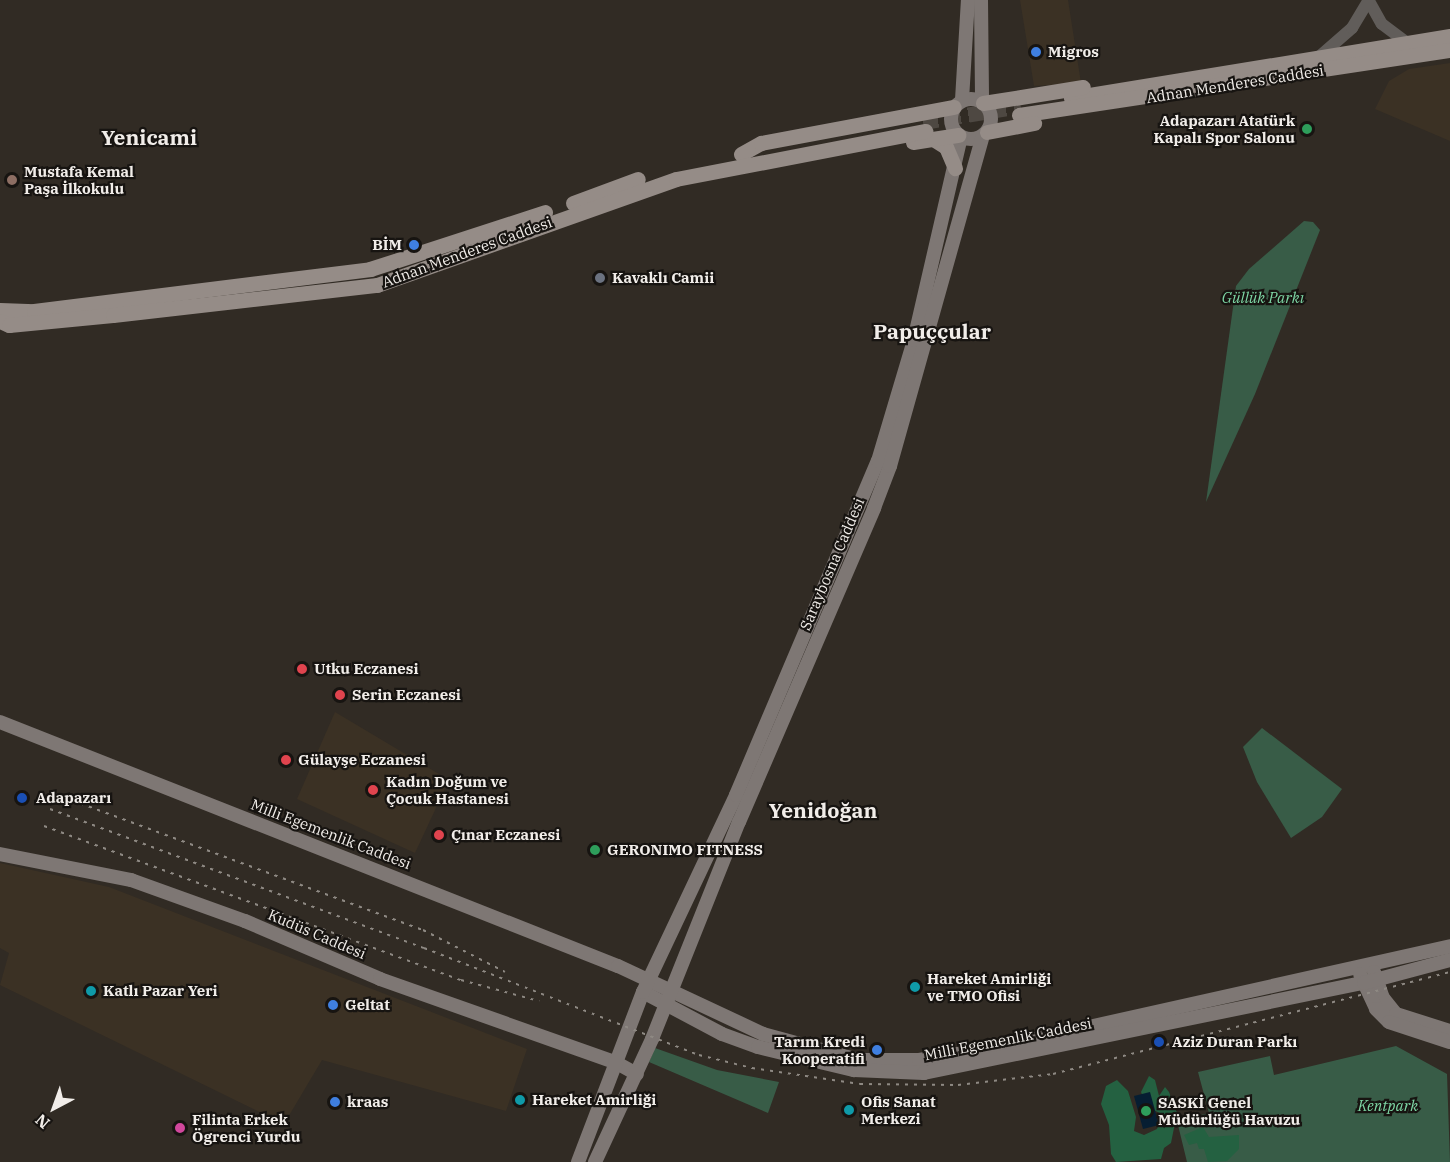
<!DOCTYPE html>
<html>
<head>
<meta charset="utf-8">
<style>
  body { margin:0 }
  #map { position:relative; width:1450px; height:1162px; overflow:hidden; background:#312b24; font-family:"IBM Plex Serif",serif }
  div>[style] { position:absolute }
  [style*='--x'] { left:calc(var(--x)*1px); top:calc(var(--y)*1px); width:calc(var(--w)*1px); rotate:calc(var(--a)*1deg) }
  .built>* { inset:0; background:#3b3124 }
  .green>* { inset:0; background:#385c47 }
  .forest>* { inset:0; background:#246141 }
  .water>* { inset:0; background:#061e32 }
  .primary-tunnel>* { height:15px; margin-top:-7.5px; transform-origin:0; background:repeating-linear-gradient(90deg,#4e4842 0 15px,transparent 0 23px) }
  .tertiary>* { height:12px; margin:-6px; padding:0 6px; transform-origin:6px; border-radius:6px; background:#615d5a }
  .secondary>* { height:14px; margin:-7px; padding:0 7px; transform-origin:7px; border-radius:7px; background:#7e7774 }
  .secondary>.ring { margin:-7px; padding:0; box-sizing:content-box; background:none; border:14px solid #7e7774; border-radius:50% }
  .primary>* { height:15px; margin:-7.5px; padding:0 7.5px; transform-origin:7.5px; border-radius:7.5px; background:#958c87 }
  .rail>* { height:2px; margin-top:-1px; transform-origin:0; background:repeating-linear-gradient(90deg,#8e8983 0 3px,transparent 0 9px) }
  .dots>* { width:16px; height:16px; translate:-50% -50%; box-sizing:border-box; border:3px solid #171411; border-radius:50% }
  span { translate:-50% -50%; white-space:nowrap; text-align:center; line-height:1.15; -webkit-text-stroke:4.5px #171411; paint-order:stroke }
  .poi-label { font-size:15px; color:#f1ede9; font-weight:700 }
  .left { translate:0 -50%; text-align:left }
  .right { translate:-100% -50%; text-align:right }
  .street-label { font-size:15px; color:#f1ede9 }
  .park-label { font-size:15px; color:#7ed7a5; font-style:italic }
  .district-label { font-size:21px; color:#f1ede9; font-weight:700 }
  .north { position:absolute; left:24px; top:1078px; width:60px; height:60px; -webkit-text-stroke:4px #171411; paint-order:stroke; rotate:221deg; font-size:16px; font-weight:700; line-height:24px; text-align:center; color:#f1ede9 }
  .north::after { content:''; display:block; margin:auto; width:21px; height:27px; background:#f1ede9; clip-path:polygon(50% 0,100% 100%,50% 72%,0 100%) }
</style>
</head>
<body>
<div id="map">
  <div class="built">
    <i style="clip-path:polygon(1020px 0,1068px 0,1081px 83px,1034px 86px)"></i>
    <i style="clip-path:polygon(1450px 63px,1450px 141px,1375px 109px,1389px 81px,1409px 69px)"></i>
    <i style="clip-path:polygon(335px 712px,449px 780px,415px 853px,297px 799px)"></i>
    <i style="clip-path:polygon(0 863px,109px 887px,527px 1049px,506px 1111px,322px 1060px,284px 1124px,0 985px,9px 953px,0 948px)"></i>
  </div>
  <div class="green">
    <i style="clip-path:polygon(1304px 221px,1313px 222px,1320px 230px,1255px 394px,1206px 502px,1236px 286px,1249px 269px)"></i>
    <i style="clip-path:polygon(1262px 728px,1342px 789px,1322px 817px,1291px 838px,1257px 782px,1243px 747px)"></i>
    <i style="clip-path:polygon(1396px 1046px,1447px 1074px,1450px 1162px,1187px 1162px,1177px 1121px,1209px 1113px,1198px 1072px,1270px 1056px,1274px 1075px)"></i>
    <i style="clip-path:polygon(655px 1048px,717px 1070px,779px 1082px,768px 1113px,649px 1062px)"></i>
  </div>
  <div class="forest">
    <i style="clip-path:polygon(1149px 1076px,1155px 1080px,1159px 1096px,1165px 1087px,1169px 1092px,1177px 1113px,1171px 1143px,1164px 1148px,1161px 1159px,1116px 1162px,1111px 1154px,1109px 1125px,1101px 1104px,1106px 1086px,1117px 1080px,1128px 1091px,1136px 1117px,1134px 1131px,1144px 1135px,1157px 1129px,1162px 1114px,1147px 1107px,1141px 1092px)"></i>
    <i style="clip-path:polygon(1203px 1127px,1209px 1137px,1239px 1135px,1239px 1149px,1227px 1161px,1208px 1162px,1204px 1149px,1199px 1149px,1197px 1143px,1189px 1145px,1184px 1135px)"></i>
  </div>
  <div class="water">
    <i style="clip-path:polygon(1150px 1092px,1159px 1125px,1143px 1129px,1134px 1096px)"></i>
  </div>
  <div class="primary-tunnel">
    <i style="--x:923;--y:122;--w:99;--a:-9.3"></i>
  </div>
  <div class="tertiary">
    <i style="--x:1369;--y:1;--w:26;--a:61"></i>
    <i style="--x:1382;--y:24;--w:30;--a:37"></i>
    <i style="--x:1320;--y:56;--w:43;--a:-41.2"></i>
    <i style="--x:1352;--y:28;--w:33;--a:-59"></i>
  </div>
  <div class="secondary">
    <i style="--x:981;--y:0;--w:102;--a:89.4"></i>
    <i class="ring" style="left:951px;top:99px;width:26px;height:26px"></i>
    <i style="--x:962;--y:100;--w:100;--a:-86.6"></i>
    <i style="--x:0;--y:722;--w:664;--a:21.55"></i>
    <i style="--x:618;--y:966;--w:160;--a:25.1"></i>
    <i style="--x:763;--y:1034;--w:99;--a:15.2"></i>
    <i style="--x:859;--y:1060;--w:60;--a:0"></i>
    <i style="--x:919;--y:1060;--w:77;--a:-9"></i>
    <i style="--x:995;--y:1048;--w:466;--a:-12.6"></i>
    <i style="--x:0;--y:854;--w:134;--a:11.2"></i>
    <i style="--x:131;--y:880;--w:121;--a:19.8"></i>
    <i style="--x:245;--y:921;--w:147;--a:23.2"></i>
    <i style="--x:380;--y:979;--w:249;--a:19.5"></i>
    <i style="--x:615;--y:1062;--w:25;--a:29"></i>
    <i style="--x:1374;--y:972;--w:28;--a:71"></i>
    <i style="--x:1383;--y:998;--w:21;--a:51"></i>
    <i style="--x:1396;--y:1014;--w:57;--a:17.5"></i>
    <i style="--x:1360;--y:974;--w:38;--a:65"></i>
    <i style="--x:1376;--y:1009;--w:18;--a:45"></i>
    <i style="--x:1389;--y:1022;--w:64;--a:18.2"></i>
    <i style="--x:643;--y:992;--w:89;--a:28"></i>
    <i style="--x:722;--y:1034;--w:38;--a:20"></i>
    <i style="--x:758;--y:1047;--w:99;--a:13.5"></i>
    <i style="--x:854;--y:1070;--w:70;--a:2.5"></i>
    <i style="--x:924;--y:1073;--w:449;--a:-11.6"></i>
    <i style="--x:1364;--y:983;--w:89;--a:-15"></i>
    <i style="--x:578;--y:1162;--w:182;--a:-69.1"></i>
    <i style="--x:643;--y:992;--w:218;--a:-64.7"></i>
    <i style="--x:736;--y:795;--w:363;--a:-67"></i>
    <i style="--x:878;--y:461;--w:126;--a:-73.4"></i>
    <i style="--x:914;--y:340;--w:208;--a:-77"></i>
    <i style="--x:595;--y:1162;--w:136;--a:-65.1"></i>
    <i style="--x:652;--y:1039;--w:234;--a:-68.2"></i>
    <i style="--x:739;--y:822;--w:342;--a:-66.7"></i>
    <i style="--x:874;--y:508;--w:45;--a:-69.1"></i>
    <i style="--x:890;--y:466;--w:344;--a:-74.3"></i>
  </div>
  <div class="primary">
    <i style="--x:1071;--y:98;--w:384;--a:-9.3"></i>
    <i style="--x:983;--y:103;--w:101;--a:-9.1"></i>
    <i style="--x:1019;--y:115;--w:436;--a:-8.6"></i>
    <i style="--x:987;--y:132;--w:48;--a:-10.8"></i>
    <i style="--x:933;--y:139;--w:15;--a:32"></i>
    <i style="--x:946;--y:147;--w:23;--a:67"></i>
    <i style="--x:913;--y:142;--w:46;--a:-8.8"></i>
    <i style="--x:741;--y:154;--w:23;--a:-29"></i>
    <i style="--x:761;--y:143;--w:196;--a:-10.6"></i>
    <i style="--x:573;--y:203;--w:69;--a:-20.3"></i>
    <i style="--x:0;--y:310;--w:34;--a:2"></i>
    <i style="--x:34;--y:311;--w:339;--a:-7.1"></i>
    <i style="--x:370;--y:269;--w:184;--a:-18"></i>
    <i style="--x:0;--y:321;--w:10;--a:24"></i>
    <i style="--x:9;--y:325;--w:104;--a:-5.5"></i>
    <i style="--x:113;--y:315;--w:266;--a:-6.5"></i>
    <i style="--x:377;--y:285;--w:317;--a:-19.5"></i>
    <i style="--x:676;--y:179;--w:254;--a:-10.9"></i>
  </div>
  <div class="rail">
    <i style="--x:55;--y:794;--w:392;--a:20.3"></i>
    <i style="--x:423;--y:930;--w:92;--a:27.1"></i>
    <i style="--x:50;--y:809;--w:399;--a:20.4"></i>
    <i style="--x:424;--y:948;--w:295;--a:21.3"></i>
    <i style="--x:699;--y:1055;--w:55;--a:13.8"></i>
    <i style="--x:752;--y:1068;--w:109;--a:8.4"></i>
    <i style="--x:860;--y:1084;--w:98;--a:0.6"></i>
    <i style="--x:958;--y:1085;--w:96;--a:-6.6"></i>
    <i style="--x:1053;--y:1074;--w:410;--a:-14.4"></i>
    <i style="--x:44;--y:826;--w:445;--a:20.3"></i>
    <i style="--x:461;--y:980;--w:81;--a:15.1"></i>
  </div>
  <div class="dots">
    <i style="left:1036px;top:52px;background:#3f7fe0"></i>
    <i style="left:1307px;top:129px;background:#2e9e5b"></i>
    <i style="left:12px;top:180px;background:#8d6e63"></i>
    <i style="left:414px;top:245px;background:#3f7fe0"></i>
    <i style="left:600px;top:278px;background:#6b7280"></i>
    <i style="left:302px;top:669px;background:#e0444e"></i>
    <i style="left:340px;top:695px;background:#e0444e"></i>
    <i style="left:286px;top:760px;background:#e0444e"></i>
    <i style="left:373px;top:790px;background:#e0444e"></i>
    <i style="left:22px;top:798px;background:#1a4fb4"></i>
    <i style="left:439px;top:835px;background:#e0444e"></i>
    <i style="left:595px;top:850px;background:#2e9e5b"></i>
    <i style="left:915px;top:987px;background:#0f9aa8"></i>
    <i style="left:91px;top:991px;background:#0f9aa8"></i>
    <i style="left:333px;top:1005px;background:#3f7fe0"></i>
    <i style="left:1159px;top:1042px;background:#1a4fb4"></i>
    <i style="left:877px;top:1050px;background:#3f7fe0"></i>
    <i style="left:520px;top:1100px;background:#0f9aa8"></i>
    <i style="left:335px;top:1102px;background:#3f7fe0"></i>
    <i style="left:849px;top:1110px;background:#0f9aa8"></i>
    <i style="left:1146px;top:1111px;background:#2e9e5b"></i>
    <i style="left:180px;top:1128px;background:#d1479c"></i>
  </div>
  <div class="poi-label">
    <span class="left" style="left:1048px;top:52px">Migros</span>
    <span class="right" style="left:1295px;top:129px">Adapazarı Atatürk<br>Kapalı Spor Salonu</span>
    <span class="left" style="left:24px;top:180px">Mustafa Kemal<br>Paşa İlkokulu</span>
    <span class="right" style="left:402px;top:245px">BİM</span>
    <span class="left" style="left:612px;top:278px">Kavaklı Camii</span>
    <span class="left" style="left:314px;top:669px">Utku Eczanesi</span>
    <span class="left" style="left:352px;top:695px">Serin Eczanesi</span>
    <span class="left" style="left:298px;top:760px">Gülayşe Eczanesi</span>
    <span class="left" style="left:386px;top:790px">Kadın Doğum ve<br>Çocuk Hastanesi</span>
    <span class="left" style="left:36px;top:798px">Adapazarı</span>
    <span class="left" style="left:451px;top:835px">Çınar Eczanesi</span>
    <span class="left" style="left:607px;top:850px">GERONIMO FITNESS</span>
    <span class="left" style="left:927px;top:987px">Hareket Amirliği<br>ve TMO Ofisi</span>
    <span class="left" style="left:103px;top:991px">Katlı Pazar Yeri</span>
    <span class="left" style="left:345px;top:1005px">Geltat</span>
    <span class="right" style="left:865px;top:1050px">Tarım Kredi<br>Kooperatifi</span>
    <span class="left" style="left:1172px;top:1042px">Aziz Duran Parkı</span>
    <span class="left" style="left:532px;top:1100px">Hareket Amirliği</span>
    <span class="left" style="left:861px;top:1110px">Ofis Sanat<br>Merkezi</span>
    <span class="left" style="left:347px;top:1102px">kraas</span>
    <span class="left" style="left:1158px;top:1111px">SASKİ Genel<br>Müdürlüğü Havuzu</span>
    <span class="left" style="left:192px;top:1128px">Filinta Erkek<br>Ögrenci Yurdu</span>
  </div>
  <div class="street-label">
    <span style="left:1235px;top:84px;rotate:-9deg">Adnan Menderes Caddesi</span>
    <span style="left:467px;top:252px;rotate:-20deg">Adnan Menderes Caddesi</span>
    <span style="left:832px;top:564px;rotate:-67deg">Saraybosna Caddesi</span>
    <span style="left:331px;top:834px;rotate:21deg">Milli Egemenlik Caddesi</span>
    <span style="left:317px;top:934px;rotate:23deg">Kudüs Caddesi</span>
    <span style="left:1008px;top:1039px;rotate:-11deg">Milli Egemenlik Caddesi</span>
  </div>
  <div class="park-label">
    <span style="left:1263px;top:298px">Güllük Parkı</span>
    <span style="left:1388px;top:1106px">Kentpark</span>
  </div>
  <div class="district-label">
    <span style="left:149px;top:137px">Yenicami</span>
    <span style="left:932px;top:331px">Papuççular</span>
    <span style="left:823px;top:810px">Yenidoğan</span>
  </div>
  <div class="north">N</div>
</div>
</body>
</html>
